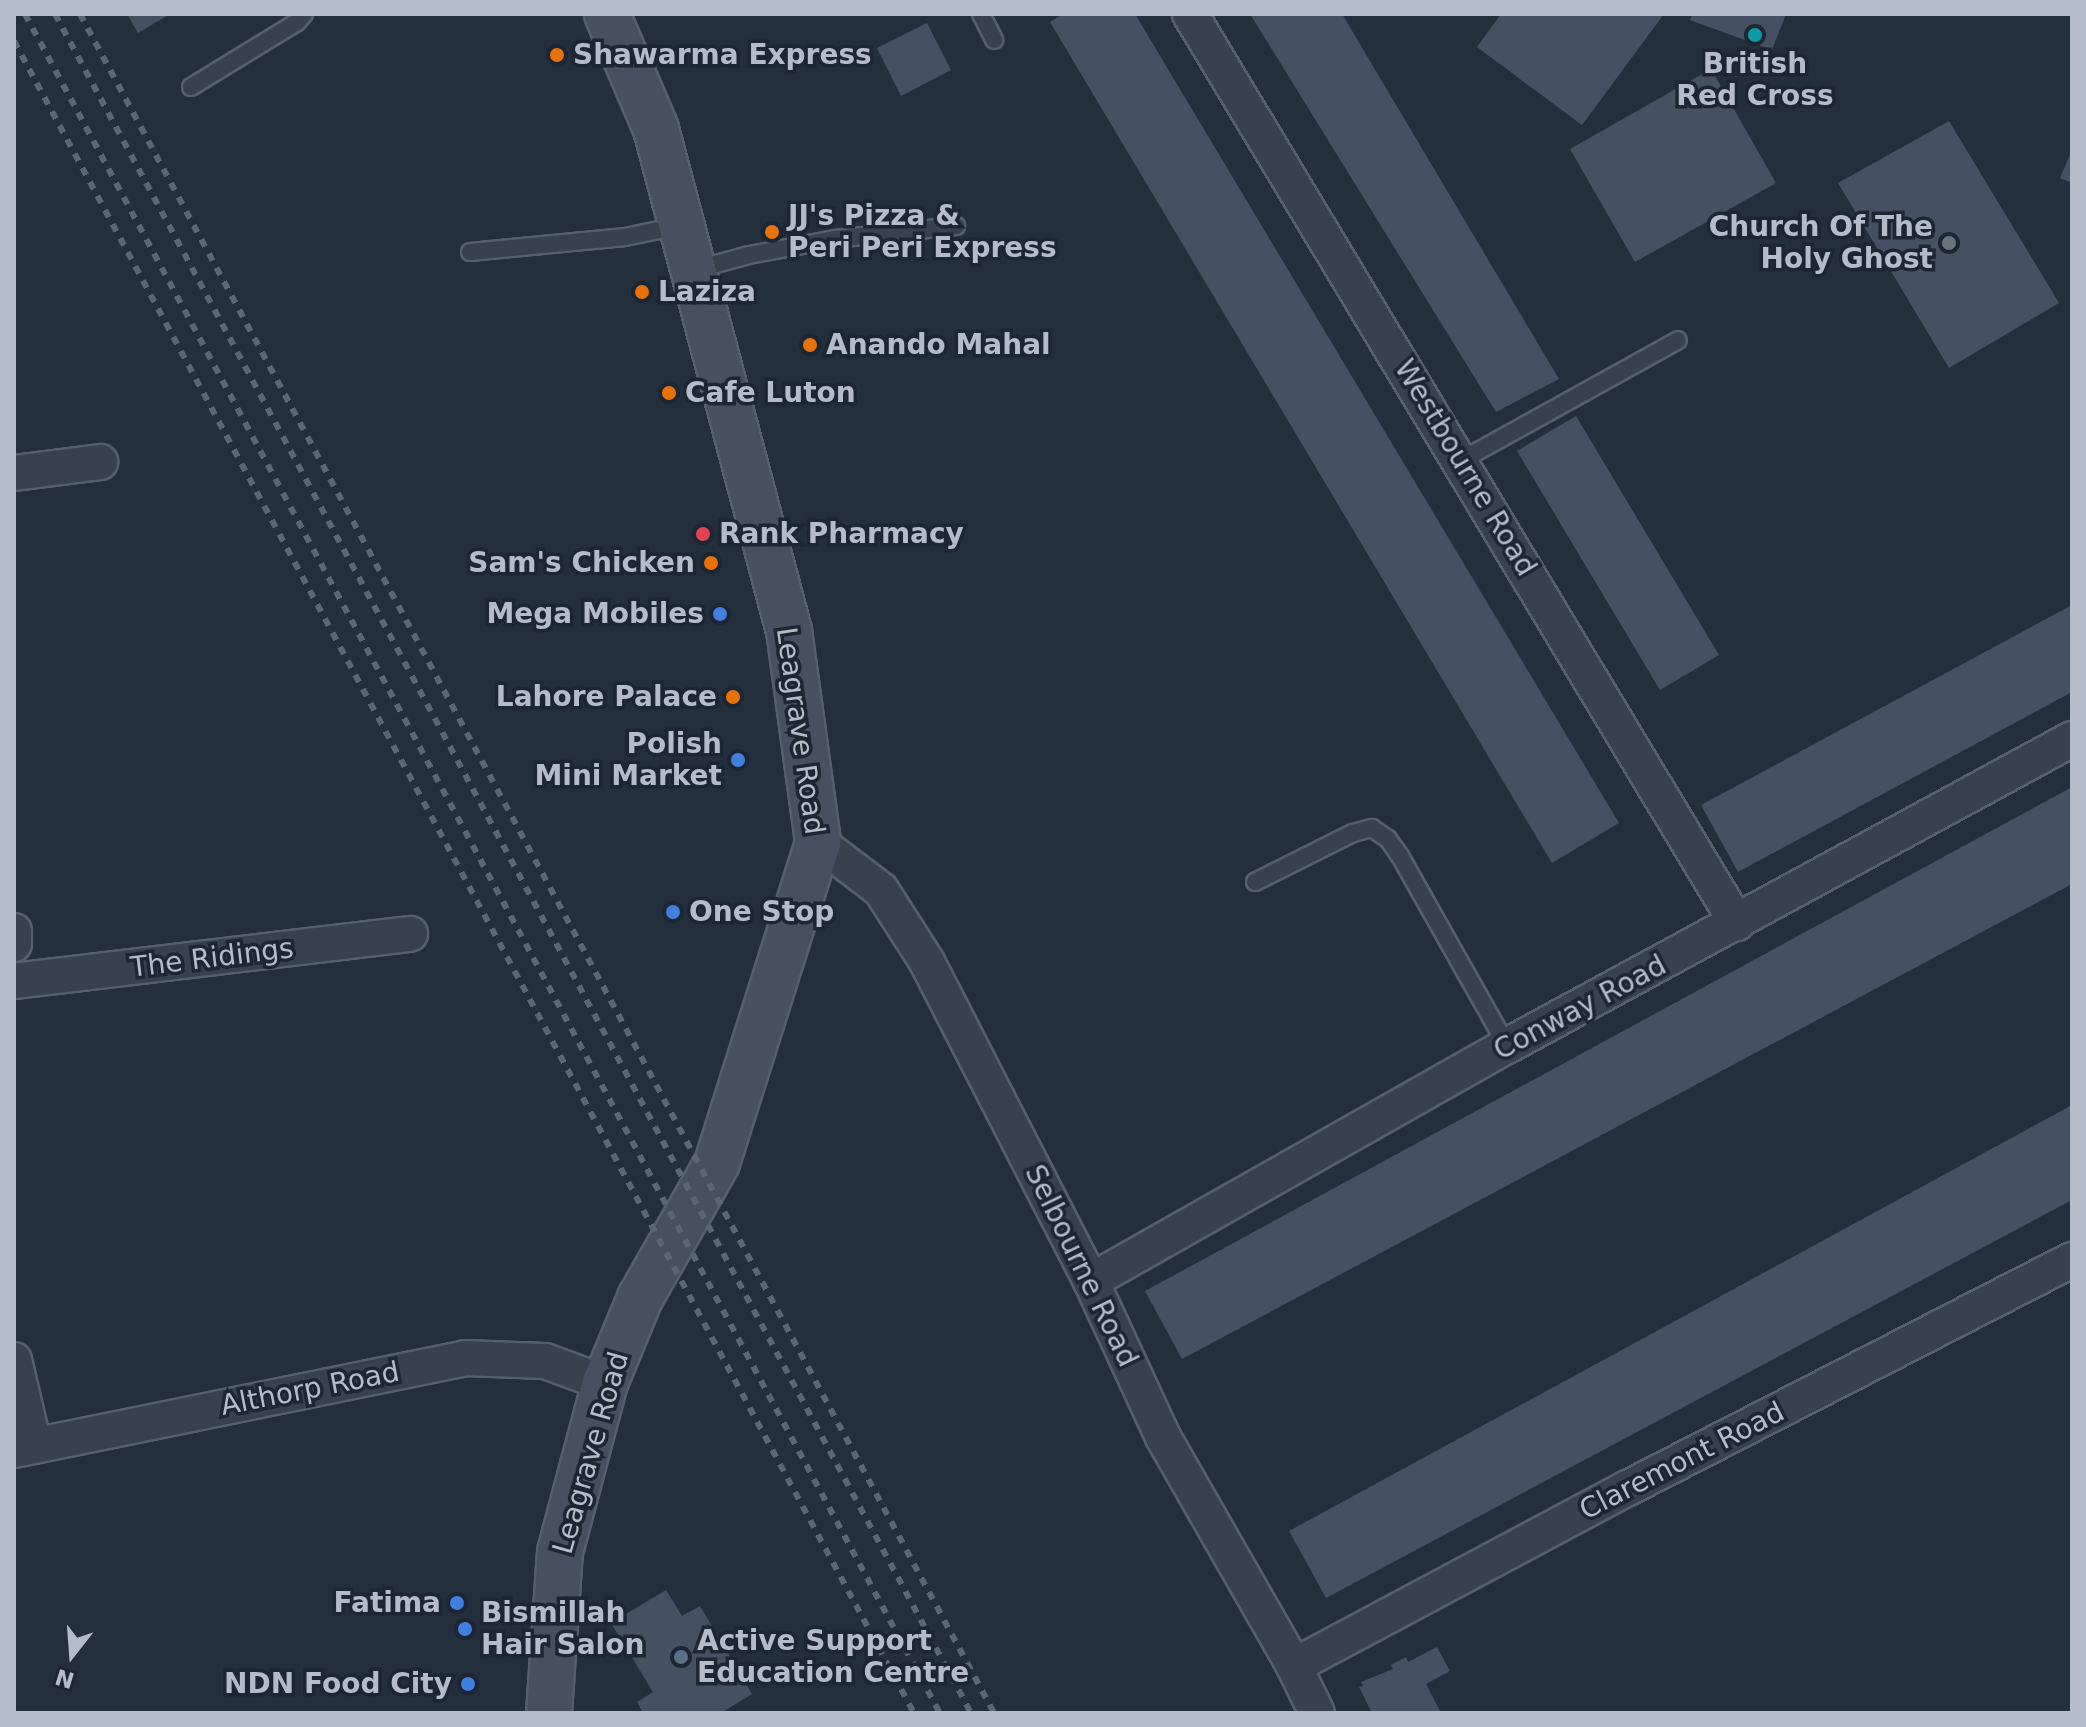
<!DOCTYPE html>
<html>
<head>
<meta charset="utf-8">
<style>
  body { margin:0 }
  #map { position:relative; width:2086px; height:1727px; overflow:hidden; background:#242f3e; font-family:"DejaVu Sans",sans-serif }
  div>[style] { position:absolute }
  [style*='--x'] { left:calc(var(--x)*1px); top:calc(var(--y)*1px); width:calc(var(--w)*1px); rotate:calc(var(--a)*1deg) }
  .building>* { inset:0; background:#455162 }
  .roads { filter:drop-shadow(2px 0 #565f6c) drop-shadow(-2px 0 #565f6c) drop-shadow(0 2px #565f6c) drop-shadow(0 -2px #565f6c) }
  .lane>* { height:16px; margin:-8px; padding:0 8px; transform-origin:8px; border-radius:8px; background:#38414e }
  .street>* { height:34px; margin:-17px; padding:0 17px; transform-origin:17px; border-radius:17px; background:#38414e }
  .secondary>* { height:44px; margin:-22px; padding:0 22px; transform-origin:22px; border-radius:22px; background:#465061 }
  .rail>* { height:6px; margin-top:-3px; transform-origin:0; background:repeating-linear-gradient(90deg,#5a6575 0 8px,transparent 0 16px) }
  .dots>* { width:22px; height:22px; translate:-50% -50%; box-sizing:border-box; border:4px solid #1d2633; border-radius:50% }
  span { translate:-50% -50%; white-space:nowrap; text-align:center; line-height:1.15; -webkit-text-stroke:7px #1d2633; paint-order:stroke }
  .poi-label { font-size:28px; color:#b4bcc9; font-weight:700 }
  .left { translate:0 -50%; text-align:left }
  .right { translate:-100% -50%; text-align:right }
  .street-label { font-size:28px; color:#b4bcc9 }
  .frame { position:absolute; inset:0; border:16px solid #b4bcc9; pointer-events:none }
  .north { position:absolute; left:32px; top:1615px; width:80px; height:80px; -webkit-text-stroke:6px #1d2633; paint-order:stroke; rotate:197deg; font-size:22px; font-weight:700; line-height:32px; text-align:center; color:#b4bcc9 }
  .north::after { content:''; display:block; margin:auto; width:28px; height:36px; background:#b4bcc9; clip-path:polygon(50% 0,100% 100%,50% 72%,0 100%) }
</style>
</head>
<body>
<div id="map">
  <div class="building">
    <i style="clip-path:polygon(127px 14px,170px 14px,138px 33px)"></i>
    <i style="clip-path:polygon(1063px 14px,1135px 14px,1619px 823px,1552px 863px,1050px 22px)"></i>
    <i style="clip-path:polygon(1250px 14px,1342px 14px,1559px 379px,1496px 412px)"></i>
    <i style="clip-path:polygon(1501px 14px,1664px 14px,1582px 125px,1477px 47px)"></i>
    <i style="clip-path:polygon(1692px 14px,1786px 14px,1772px 50px,1690px 20px)"></i>
    <i style="clip-path:polygon(927px 23px,951px 70px,901px 96px,877px 48px)"></i>
    <i style="clip-path:polygon(1711px 69px,1776px 183px,1635px 262px,1570px 149px)"></i>
    <i style="clip-path:polygon(1949px 121px,2059px 303px,1949px 368px,1838px 183px)"></i>
    <i style="clip-path:polygon(2072px 150px,2072px 183px,2060px 178px)"></i>
    <i style="clip-path:polygon(1576px 416px,1719px 655px,1660px 690px,1517px 451px)"></i>
    <i style="clip-path:polygon(2072px 605px,2072px 692px,1738px 872px,1701px 805px)"></i>
    <i style="clip-path:polygon(2072px 787px,2072px 884px,1182px 1359px,1145px 1291px)"></i>
    <i style="clip-path:polygon(2072px 1105px,2072px 1200px,1326px 1598px,1289px 1531px)"></i>
    <i style="clip-path:polygon(666px 1590px,682px 1616px,700px 1606px,752px 1694px,721px 1713px,643px 1713px,637px 1702px,653px 1692px,611px 1623px)"></i>
    <i style="clip-path:polygon(1437px 1647px,1450px 1671px,1426px 1684px,1441px 1713px,1372px 1713px,1359px 1687px,1363px 1686px,1361px 1682px,1393px 1669px,1391px 1665px,1406px 1657px,1408px 1662px)"></i>
  </div>
  <div class="roads">
    <div class="lane">
      <i style="--x:981;--y:14;--w:29;--a:63"></i>
      <i style="--x:191;--y:87;--w:124;--a:-31.5"></i>
      <i style="--x:297;--y:22;--w:11;--a:-49"></i>
      <i style="--x:470;--y:252;--w:156;--a:-5.5"></i>
      <i style="--x:625;--y:237;--w:54;--a:-11.7"></i>
      <i style="--x:694;--y:270;--w:57;--a:-15.3"></i>
      <i style="--x:749;--y:255;--w:87;--a:-10.5"></i>
      <i style="--x:835;--y:239;--w:122;--a:-6.1"></i>
      <i style="--x:1460;--y:461;--w:249;--a:-29"></i>
      <i style="--x:1255;--y:882;--w:110;--a:-26.6"></i>
      <i style="--x:1353;--y:833;--w:20;--a:-15"></i>
      <i style="--x:1372;--y:828;--w:19;--a:35"></i>
      <i style="--x:1388;--y:839;--w:21;--a:55"></i>
      <i style="--x:1400;--y:856;--w:218;--a:60.6"></i>
    </div>
    <div class="street">
      <i style="--x:1190;--y:14;--w:1061;--a:58.96"></i>
      <i style="--x:14;--y:473;--w:87;--a:-7.3"></i>
      <i style="--x:818;--y:842;--w:79;--a:37.3"></i>
      <i style="--x:881;--y:890;--w:85;--a:57.4"></i>
      <i style="--x:927;--y:962;--w:359;--a:62.8"></i>
      <i style="--x:1091;--y:1281;--w:172;--a:65.2"></i>
      <i style="--x:1163;--y:1437;--w:264;--a:60.2"></i>
      <i style="--x:1294;--y:1666;--w:52;--a:63.9"></i>
      <i style="--x:14;--y:931;--w:13;--a:90"></i>
      <i style="--x:14;--y:981;--w:399;--a:-6.8"></i>
      <i style="--x:1091;--y:1281;--w:478;--a:-29.5"></i>
      <i style="--x:1507;--y:1046;--w:643;--a:-28.52"></i>
      <i style="--x:14;--y:1360;--w:87;--a:76.8"></i>
      <i style="--x:14;--y:1450;--w:460;--a:-11.5"></i>
      <i style="--x:465;--y:1358;--w:80;--a:2.1"></i>
      <i style="--x:545;--y:1361;--w:64;--a:20.1"></i>
      <i style="--x:1294;--y:1666;--w:378;--a:-28.1"></i>
      <i style="--x:1628;--y:1488;--w:499;--a:-27.2"></i>
    </div>
    <div class="secondary">
      <i style="--x:549;--y:1713;--w:161;--a:-86.1"></i>
      <i style="--x:560;--y:1552;--w:175;--a:-75.1"></i>
      <i style="--x:605;--y:1383;--w:92;--a:-67.6"></i>
      <i style="--x:640;--y:1298;--w:155;--a:-60.3"></i>
      <i style="--x:717;--y:1163;--w:337;--a:-72.5"></i>
      <i style="--x:818;--y:842;--w:213;--a:-97.8"></i>
      <i style="--x:789;--y:631;--w:519;--a:-104.84"></i>
      <i style="--x:656;--y:129;--w:125;--a:-113.1"></i>
    </div>
  </div>
  <div class="rail">
    <i style="--x:25;--y:14;--w:1930;--a:61.7"></i>
    <i style="--x:55;--y:14;--w:1930;--a:61.67"></i>
    <i style="--x:80;--y:14;--w:1929;--a:61.72"></i>
    <i style="--x:14;--y:41;--w:1899;--a:61.71"></i>
  </div>
  <div class="dots">
    <i style="left:1755px;top:35px;background:#0f9aa8"></i>
    <i style="left:557px;top:55px;background:#e8710a"></i>
    <i style="left:772px;top:232px;background:#e8710a"></i>
    <i style="left:1949px;top:243px;background:#6b7280"></i>
    <i style="left:642px;top:292px;background:#e8710a"></i>
    <i style="left:810px;top:345px;background:#e8710a"></i>
    <i style="left:669px;top:393px;background:#e8710a"></i>
    <i style="left:703px;top:534px;background:#e0444e"></i>
    <i style="left:711px;top:563px;background:#e8710a"></i>
    <i style="left:720px;top:614px;background:#3f7fe0"></i>
    <i style="left:733px;top:697px;background:#e8710a"></i>
    <i style="left:738px;top:760px;background:#3f7fe0"></i>
    <i style="left:673px;top:912px;background:#3f7fe0"></i>
    <i style="left:457px;top:1603px;background:#3f7fe0"></i>
    <i style="left:465px;top:1629px;background:#3f7fe0"></i>
    <i style="left:681px;top:1657px;background:#5c6f8a"></i>
    <i style="left:468px;top:1684px;background:#3f7fe0"></i>
  </div>
  <div class="poi-label">
    <span class="left" style="left:573px;top:55px">Shawarma Express</span>
    <span style="left:1755px;top:80px">British<br>Red Cross</span>
    <span class="left" style="left:788px;top:232px">JJ's Pizza &amp;<br>Peri Peri Express</span>
    <span class="right" style="left:1933px;top:243px">Church Of The<br>Holy Ghost</span>
    <span class="left" style="left:658px;top:292px">Laziza</span>
    <span class="left" style="left:826px;top:345px">Anando Mahal</span>
    <span class="left" style="left:685px;top:393px">Cafe Luton</span>
    <span class="left" style="left:719px;top:534px">Rank Pharmacy</span>
    <span class="right" style="left:695px;top:563px">Sam's Chicken</span>
    <span class="right" style="left:704px;top:614px">Mega Mobiles</span>
    <span class="right" style="left:717px;top:697px">Lahore Palace</span>
    <span class="right" style="left:722px;top:760px">Polish<br>Mini Market</span>
    <span class="left" style="left:689px;top:912px">One Stop</span>
    <span class="right" style="left:441px;top:1603px">Fatima</span>
    <span class="left" style="left:481px;top:1629px">Bismillah<br>Hair Salon</span>
    <span class="left" style="left:697px;top:1657px">Active Support<br>Education Centre</span>
    <span class="right" style="left:452px;top:1684px">NDN Food City</span>
  </div>
  <div class="street-label">
    <span style="left:1465px;top:468px;rotate:59deg">Westbourne Road</span>
    <span style="left:800px;top:731px;rotate:82deg">Leagrave Road</span>
    <span style="left:212px;top:958px;rotate:-7deg">The Ridings</span>
    <span style="left:1580px;top:1008px;rotate:-28deg">Conway Road</span>
    <span style="left:1081px;top:1266px;rotate:64deg">Selbourne Road</span>
    <span style="left:310px;top:1389px;rotate:-11deg">Althorp Road</span>
    <span style="left:591px;top:1453px;rotate:-74deg">Leagrave Road</span>
    <span style="left:1682px;top:1461px;rotate:-27deg">Claremont Road</span>
  </div>
  <div class="frame"></div>
  <div class="north">N</div>
</div>
</body>
</html>
